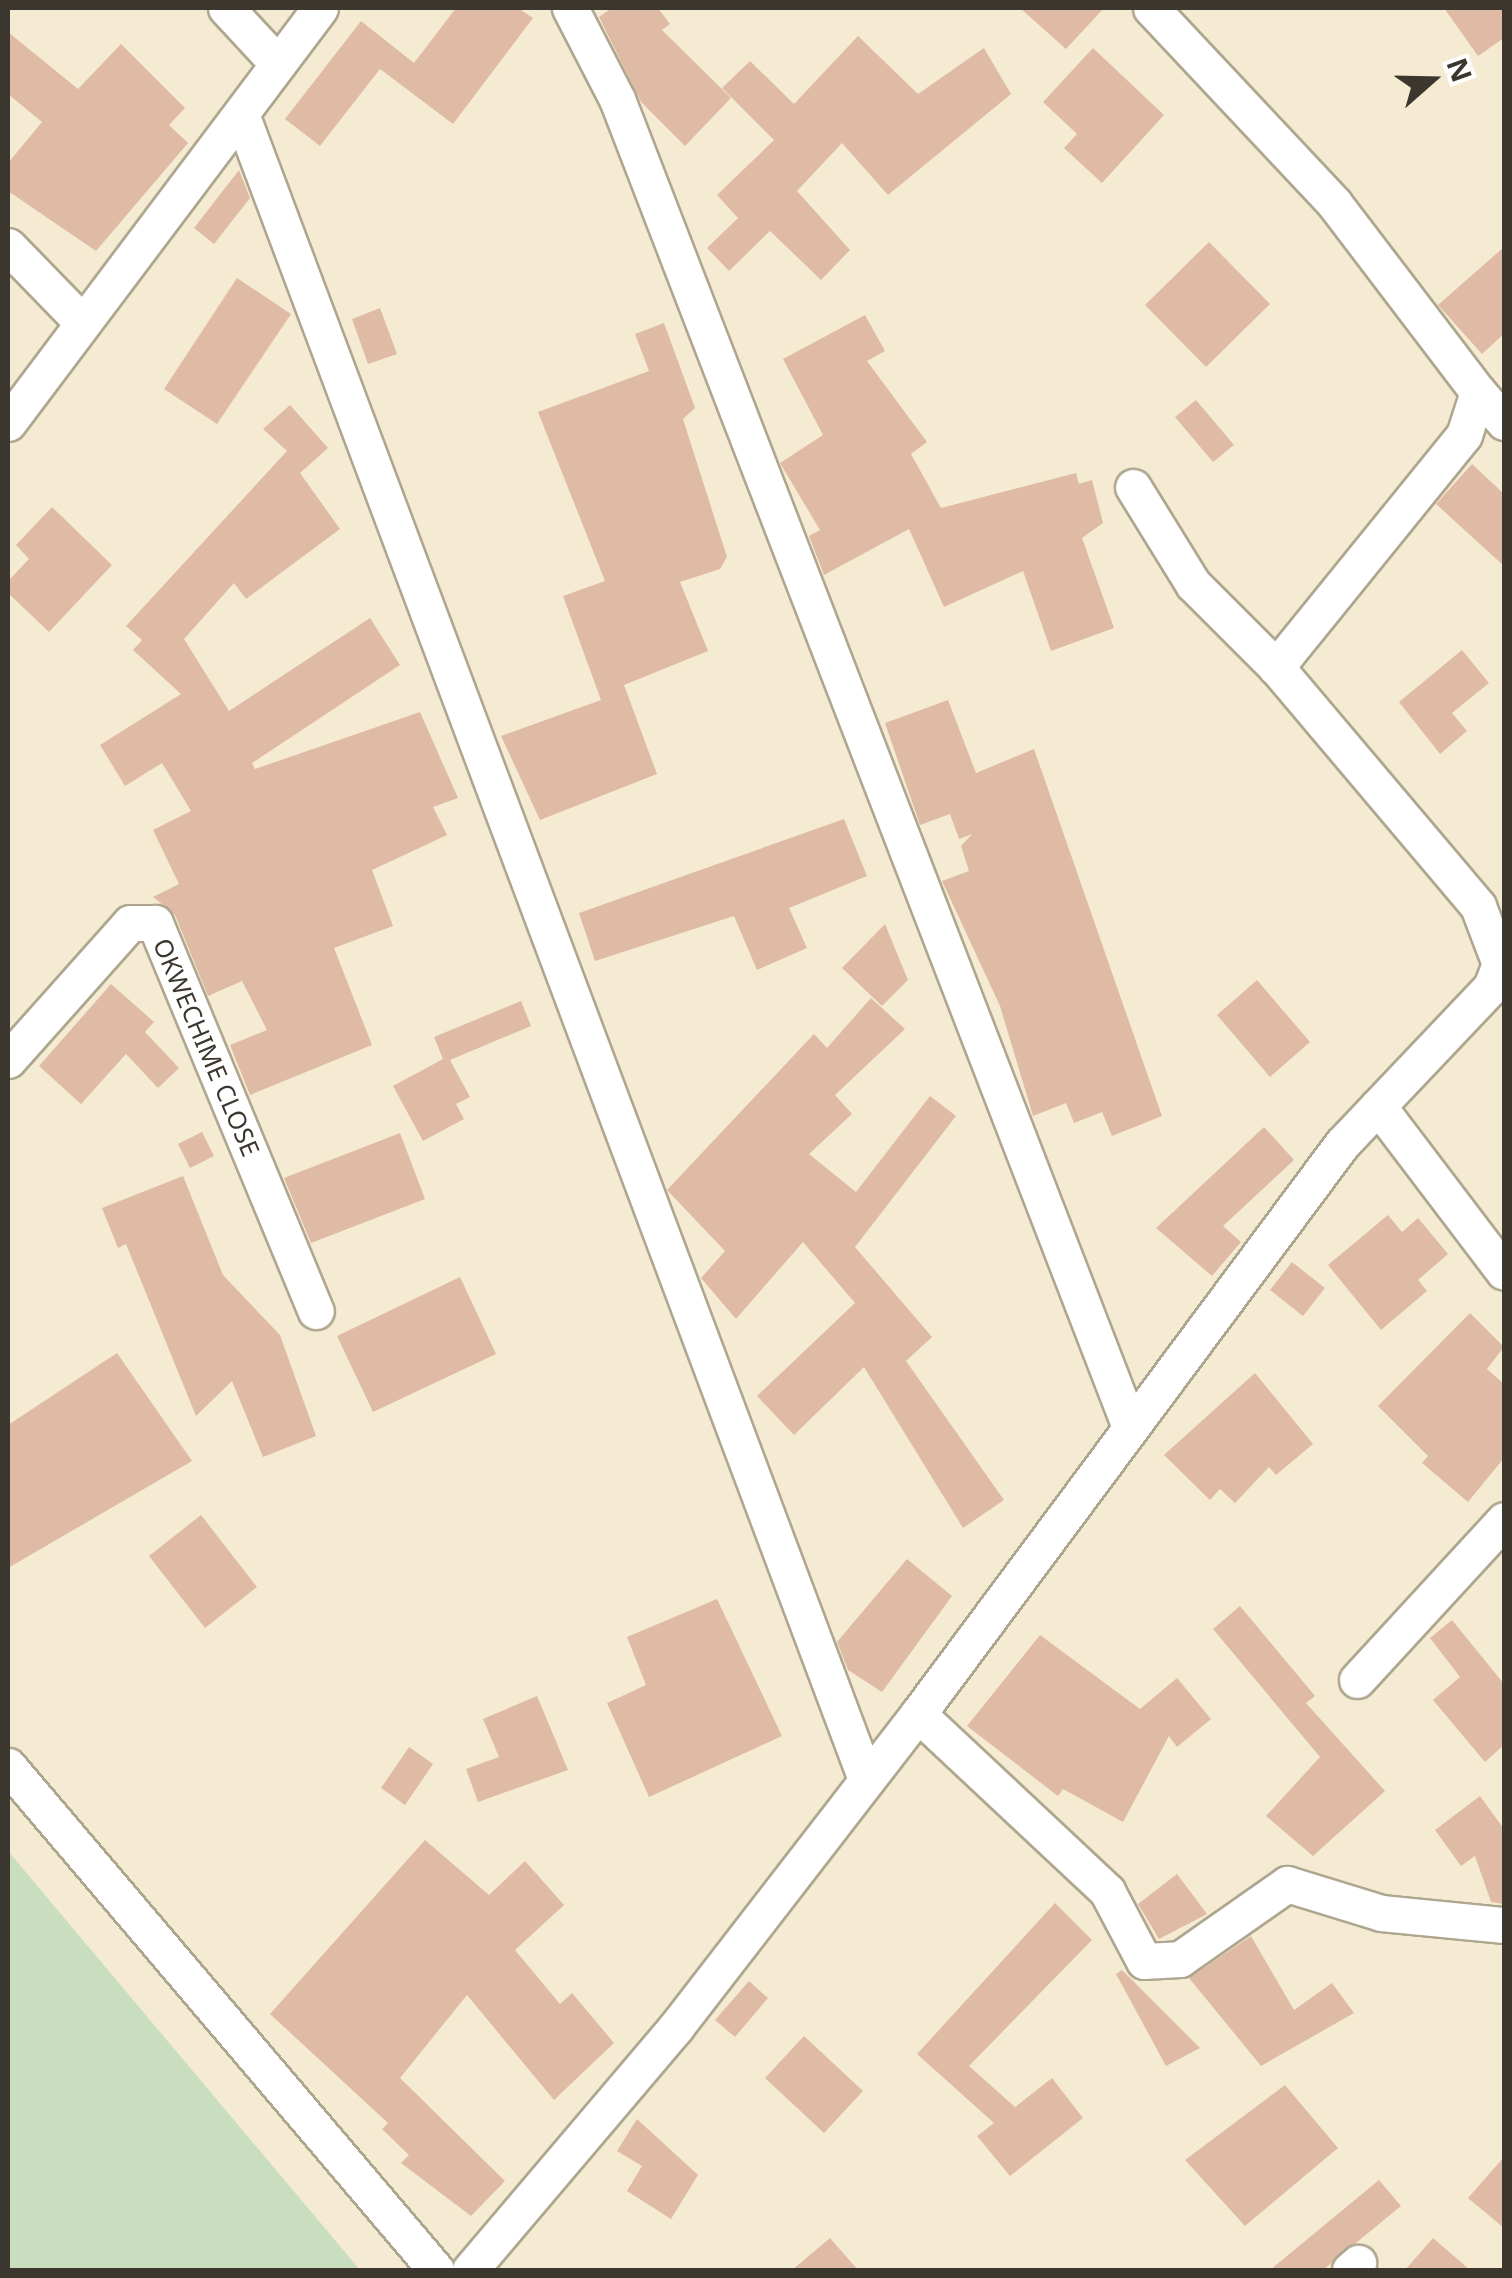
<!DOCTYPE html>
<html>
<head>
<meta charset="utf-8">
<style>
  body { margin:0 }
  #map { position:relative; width:1512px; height:2278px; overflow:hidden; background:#f5ebd3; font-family:"Noto Sans",sans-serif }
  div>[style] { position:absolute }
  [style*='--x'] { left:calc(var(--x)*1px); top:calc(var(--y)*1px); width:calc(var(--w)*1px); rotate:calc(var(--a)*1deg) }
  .green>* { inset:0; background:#c8debf }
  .building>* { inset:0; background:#dfbba6 }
  .roads { filter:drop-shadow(2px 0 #afa68f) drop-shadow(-2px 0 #afa68f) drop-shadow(0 2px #afa68f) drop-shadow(0 -2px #afa68f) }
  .minor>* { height:35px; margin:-17.5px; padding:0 17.5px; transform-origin:17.5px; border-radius:17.5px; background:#fff }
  span { translate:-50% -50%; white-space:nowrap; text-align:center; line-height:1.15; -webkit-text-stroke:8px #fff; paint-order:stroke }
  .street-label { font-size:25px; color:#3b372e }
  .frame { position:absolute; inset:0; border:10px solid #3b372e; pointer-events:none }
  .north { position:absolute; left:1382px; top:30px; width:100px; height:100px; -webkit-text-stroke:8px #fff; paint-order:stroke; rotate:70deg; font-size:28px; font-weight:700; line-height:40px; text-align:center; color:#3b372e }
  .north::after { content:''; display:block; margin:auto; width:35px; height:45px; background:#3b372e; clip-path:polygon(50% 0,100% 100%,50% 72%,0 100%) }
</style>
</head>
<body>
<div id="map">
  <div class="green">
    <i style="clip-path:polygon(8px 1851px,360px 2270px,8px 2270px)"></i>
  </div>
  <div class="building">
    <i style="clip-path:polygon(456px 8px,518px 8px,533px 18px,453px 124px,380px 69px,320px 146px,285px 119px,361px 21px,414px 63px)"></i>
    <i style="clip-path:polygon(612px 8px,658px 8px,670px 24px,662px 30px,731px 98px,685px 146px,641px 102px,599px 17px)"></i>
    <i style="clip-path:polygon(1020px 8px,1104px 8px,1066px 49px)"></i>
    <i style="clip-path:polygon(1444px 8px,1504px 8px,1504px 38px,1478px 56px)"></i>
    <i style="clip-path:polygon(8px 32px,78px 89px,121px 44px,185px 108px,169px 125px,188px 143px,96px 251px,8px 191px,8px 163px,42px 122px,8px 94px)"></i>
    <i style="clip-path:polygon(858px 36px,918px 94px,984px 48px,1011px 94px,888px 195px,842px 143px,797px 191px,850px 250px,821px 280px,770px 231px,729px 271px,707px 248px,738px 218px,717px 195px,774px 140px,722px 88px,750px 61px,794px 104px)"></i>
    <i style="clip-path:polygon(1093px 48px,1164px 115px,1102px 183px,1064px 148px,1077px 134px,1043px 102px)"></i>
    <i style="clip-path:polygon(239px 170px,250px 198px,214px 244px,194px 228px)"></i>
    <i style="clip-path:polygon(1209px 242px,1270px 304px,1206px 367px,1145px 305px)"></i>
    <i style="clip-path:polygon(1504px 247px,1504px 334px,1482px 354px,1438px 305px)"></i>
    <i style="clip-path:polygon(237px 278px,291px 314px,217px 424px,164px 389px)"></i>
    <i style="clip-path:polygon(380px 308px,397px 354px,368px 364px,352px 319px)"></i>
    <i style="clip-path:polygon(865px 315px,885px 351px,867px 361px,927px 442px,911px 454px,941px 508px,1076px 473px,1079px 484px,1092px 480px,1103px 523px,1082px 538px,1114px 628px,1051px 651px,1023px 571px,944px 607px,909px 529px,824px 575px,809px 536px,820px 530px,780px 463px,823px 435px,783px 359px)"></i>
    <i style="clip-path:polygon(664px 323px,695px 408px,683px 419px,727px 557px,720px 569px,680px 582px,708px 651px,624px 685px,657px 774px,540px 820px,501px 736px,601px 700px,563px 596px,605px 581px,538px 412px,649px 371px,635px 334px)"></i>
    <i style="clip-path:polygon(1196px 400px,1234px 445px,1213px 462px,1175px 417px)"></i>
    <i style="clip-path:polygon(290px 405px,328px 448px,300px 473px,340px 529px,246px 599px,234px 583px,184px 639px,229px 711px,370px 618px,400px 665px,252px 763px,255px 769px,420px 712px,458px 798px,433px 807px,447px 835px,372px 870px,393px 926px,334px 948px,372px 1045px,250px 1095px,230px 1045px,267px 1030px,242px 981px,208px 996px,175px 915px,153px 897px,179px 884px,153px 830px,191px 811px,162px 763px,125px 786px,100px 745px,181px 694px,133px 650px,142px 640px,126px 626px,287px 451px,263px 429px)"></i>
    <i style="clip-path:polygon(1472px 464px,1504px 494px,1504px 566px,1436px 504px)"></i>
    <i style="clip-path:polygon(52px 507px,112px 565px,49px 632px,8px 593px,8px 581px,29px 559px,16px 545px)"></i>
    <i style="clip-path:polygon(1462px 650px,1489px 683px,1452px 713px,1467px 731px,1440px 754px,1399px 702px)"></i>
    <i style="clip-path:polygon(948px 700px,976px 773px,1034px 749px,1162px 1116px,1112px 1136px,1102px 1112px,1074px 1123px,1066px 1103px,1033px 1116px,1000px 1006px,942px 881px,969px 871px,961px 846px,972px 834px,959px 839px,950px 814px,920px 825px,885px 723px)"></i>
    <i style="clip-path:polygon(844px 819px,867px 876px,789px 908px,807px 948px,757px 970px,734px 916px,595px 961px,579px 913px)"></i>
    <i style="clip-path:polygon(885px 924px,908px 980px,882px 1006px,842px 968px)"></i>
    <i style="clip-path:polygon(1257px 980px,1310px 1042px,1270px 1077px,1217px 1015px)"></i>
    <i style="clip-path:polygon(111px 984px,154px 1022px,145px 1032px,179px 1068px,158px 1088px,126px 1054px,81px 1104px,39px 1066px)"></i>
    <i style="clip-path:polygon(871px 998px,905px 1029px,835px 1095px,852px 1114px,809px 1154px,856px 1192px,930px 1096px,956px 1116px,855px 1247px,932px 1337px,906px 1361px,1004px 1500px,963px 1528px,864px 1367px,794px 1435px,757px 1396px,855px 1303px,803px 1242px,736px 1319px,701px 1278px,725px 1251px,667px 1190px,814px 1034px,827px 1048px)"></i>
    <i style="clip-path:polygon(521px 1001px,531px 1026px,450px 1060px,470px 1097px,456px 1104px,464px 1119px,423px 1141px,393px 1086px,443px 1059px,434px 1037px)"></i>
    <i style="clip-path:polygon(1264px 1127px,1294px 1160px,1223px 1226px,1241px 1242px,1212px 1276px,1156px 1228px)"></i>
    <i style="clip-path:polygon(202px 1132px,214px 1156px,190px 1168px,178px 1144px)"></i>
    <i style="clip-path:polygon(400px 1133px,425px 1199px,311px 1243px,284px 1178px)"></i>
    <i style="clip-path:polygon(183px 1176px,223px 1275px,280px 1335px,316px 1436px,263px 1457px,232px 1381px,196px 1416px,126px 1244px,118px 1248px,102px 1208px)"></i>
    <i style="clip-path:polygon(1388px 1215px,1402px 1232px,1418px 1218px,1448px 1254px,1418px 1280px,1427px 1291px,1381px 1330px,1328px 1265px)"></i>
    <i style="clip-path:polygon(1292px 1262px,1325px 1288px,1303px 1316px,1270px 1290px)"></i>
    <i style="clip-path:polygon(460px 1277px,496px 1354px,373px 1412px,337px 1336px)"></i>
    <i style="clip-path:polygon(1470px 1313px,1504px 1347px,1487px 1369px,1504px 1384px,1504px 1458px,1468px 1502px,1422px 1463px,1428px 1456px,1378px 1406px)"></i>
    <i style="clip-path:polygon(117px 1353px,192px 1461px,8px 1568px,8px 1425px)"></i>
    <i style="clip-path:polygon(1255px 1373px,1313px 1444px,1276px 1475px,1269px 1467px,1235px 1503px,1220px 1489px,1210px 1500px,1164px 1455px)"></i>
    <i style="clip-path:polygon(201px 1515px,257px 1587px,205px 1628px,149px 1556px)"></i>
    <i style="clip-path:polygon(907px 1559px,952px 1596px,882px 1692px,848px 1670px,837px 1642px)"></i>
    <i style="clip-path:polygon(717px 1599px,782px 1736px,649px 1797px,607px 1703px,646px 1685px,627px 1637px)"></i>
    <i style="clip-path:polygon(1240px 1606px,1315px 1696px,1306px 1703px,1385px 1791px,1313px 1856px,1266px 1816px,1320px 1757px,1213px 1629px)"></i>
    <i style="clip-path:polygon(1452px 1620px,1504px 1684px,1504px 1745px,1485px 1762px,1433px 1700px,1460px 1677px,1430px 1638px)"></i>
    <i style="clip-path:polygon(1040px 1635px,1140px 1709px,1177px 1678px,1211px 1719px,1177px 1747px,1169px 1736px,1123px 1822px,1063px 1789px,1058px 1796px,967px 1726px)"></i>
    <i style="clip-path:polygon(537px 1696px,568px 1770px,478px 1802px,466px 1769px,499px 1757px,483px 1719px)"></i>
    <i style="clip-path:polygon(409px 1747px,433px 1764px,405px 1805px,381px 1788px)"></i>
    <i style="clip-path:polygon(1480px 1796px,1504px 1829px,1504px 1904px,1491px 1902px,1475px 1856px,1461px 1866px,1435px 1830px)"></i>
    <i style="clip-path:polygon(425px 1840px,489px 1895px,525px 1861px,564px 1905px,515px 1950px,560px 2004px,572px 1993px,614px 2043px,554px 2100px,467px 1995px,400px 2078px,505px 2181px,471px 2216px,401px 2163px,409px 2155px,382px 2129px,388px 2123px,270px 2014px)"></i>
    <i style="clip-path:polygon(1177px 1874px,1207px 1914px,1159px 1939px,1138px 1904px)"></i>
    <i style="clip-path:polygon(1055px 1903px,1092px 1940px,969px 2066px,1015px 2107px,1052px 2078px,1083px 2118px,1010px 2176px,977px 2136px,994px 2123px,917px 2054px)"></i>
    <i style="clip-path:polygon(1251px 1936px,1294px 2010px,1332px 1983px,1354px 2013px,1261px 2066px,1189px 1978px)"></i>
    <i style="clip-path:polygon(1122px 1970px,1200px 2048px,1166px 2066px,1116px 1974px)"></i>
    <i style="clip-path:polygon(749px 1981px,768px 1998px,735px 2037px,715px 2020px)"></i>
    <i style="clip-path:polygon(804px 2036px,863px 2091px,824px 2133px,765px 2078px)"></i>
    <i style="clip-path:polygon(1285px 2085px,1338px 2148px,1245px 2226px,1185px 2160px)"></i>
    <i style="clip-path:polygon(637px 2119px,698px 2175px,671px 2219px,627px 2191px,642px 2166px,617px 2151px)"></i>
    <i style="clip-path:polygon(1504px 2157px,1504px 2228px,1468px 2198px)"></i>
    <i style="clip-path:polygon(1379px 2180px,1401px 2206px,1323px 2270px,1270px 2270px)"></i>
    <i style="clip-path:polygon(830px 2238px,858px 2270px,792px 2270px)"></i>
    <i style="clip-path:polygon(1433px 2238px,1470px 2270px,1405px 2270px)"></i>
  </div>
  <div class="roads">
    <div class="minor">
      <i style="--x:226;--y:8;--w:76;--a:47.1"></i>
      <i style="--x:570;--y:8;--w:102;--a:62.7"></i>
      <i style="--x:617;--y:99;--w:1424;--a:68.88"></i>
      <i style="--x:1151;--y:8;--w:267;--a:46.8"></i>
      <i style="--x:1334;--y:203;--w:238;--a:52.7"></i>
      <i style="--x:1478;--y:392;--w:45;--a:108"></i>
      <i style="--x:1464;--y:435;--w:299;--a:129"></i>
      <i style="--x:241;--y:114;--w:1778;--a:69.43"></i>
      <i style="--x:8;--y:246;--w:107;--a:45.8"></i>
      <i style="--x:1478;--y:392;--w:40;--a:49"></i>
      <i style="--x:8;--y:423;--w:519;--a:-53.06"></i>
      <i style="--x:8;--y:1060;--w:183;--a:-48.3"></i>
      <i style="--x:130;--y:923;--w:25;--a:0"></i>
      <i style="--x:155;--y:923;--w:420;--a:67.5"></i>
      <i style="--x:1378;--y:1106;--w:208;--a:52.8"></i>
      <i style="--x:1357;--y:1680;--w:217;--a:-47.4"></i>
      <i style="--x:918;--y:1714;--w:259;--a:43.1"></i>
      <i style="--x:1107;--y:1891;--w:79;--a:62.1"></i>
      <i style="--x:1144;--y:1961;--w:36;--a:-3"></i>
      <i style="--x:1180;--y:1959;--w:131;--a:-35"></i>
      <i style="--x:1287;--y:1884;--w:98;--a:17.1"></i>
      <i style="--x:1381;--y:1913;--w:124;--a:5.6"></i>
      <i style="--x:8;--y:1766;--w:661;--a:49.66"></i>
      <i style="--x:470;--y:2270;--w:319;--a:-49.7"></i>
      <i style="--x:676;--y:2027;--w:396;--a:-52.3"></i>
      <i style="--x:918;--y:1714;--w:710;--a:-53.36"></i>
      <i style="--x:1342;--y:1144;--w:216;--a:-46.5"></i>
      <i style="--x:1491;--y:987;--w:25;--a:-69"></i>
      <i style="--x:1500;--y:964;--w:62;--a:-110.8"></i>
      <i style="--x:1478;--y:906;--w:313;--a:-130.2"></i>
      <i style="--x:1276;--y:667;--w:117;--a:-135"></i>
      <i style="--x:1193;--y:584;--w:114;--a:-121.7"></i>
      <i style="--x:1350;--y:2270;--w:11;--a:-41"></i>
    </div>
  </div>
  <div class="street-label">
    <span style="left:207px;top:1047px;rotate:67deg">OKWECHIME CLOSE</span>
  </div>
  <div class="frame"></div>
  <div class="north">N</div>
</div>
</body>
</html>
